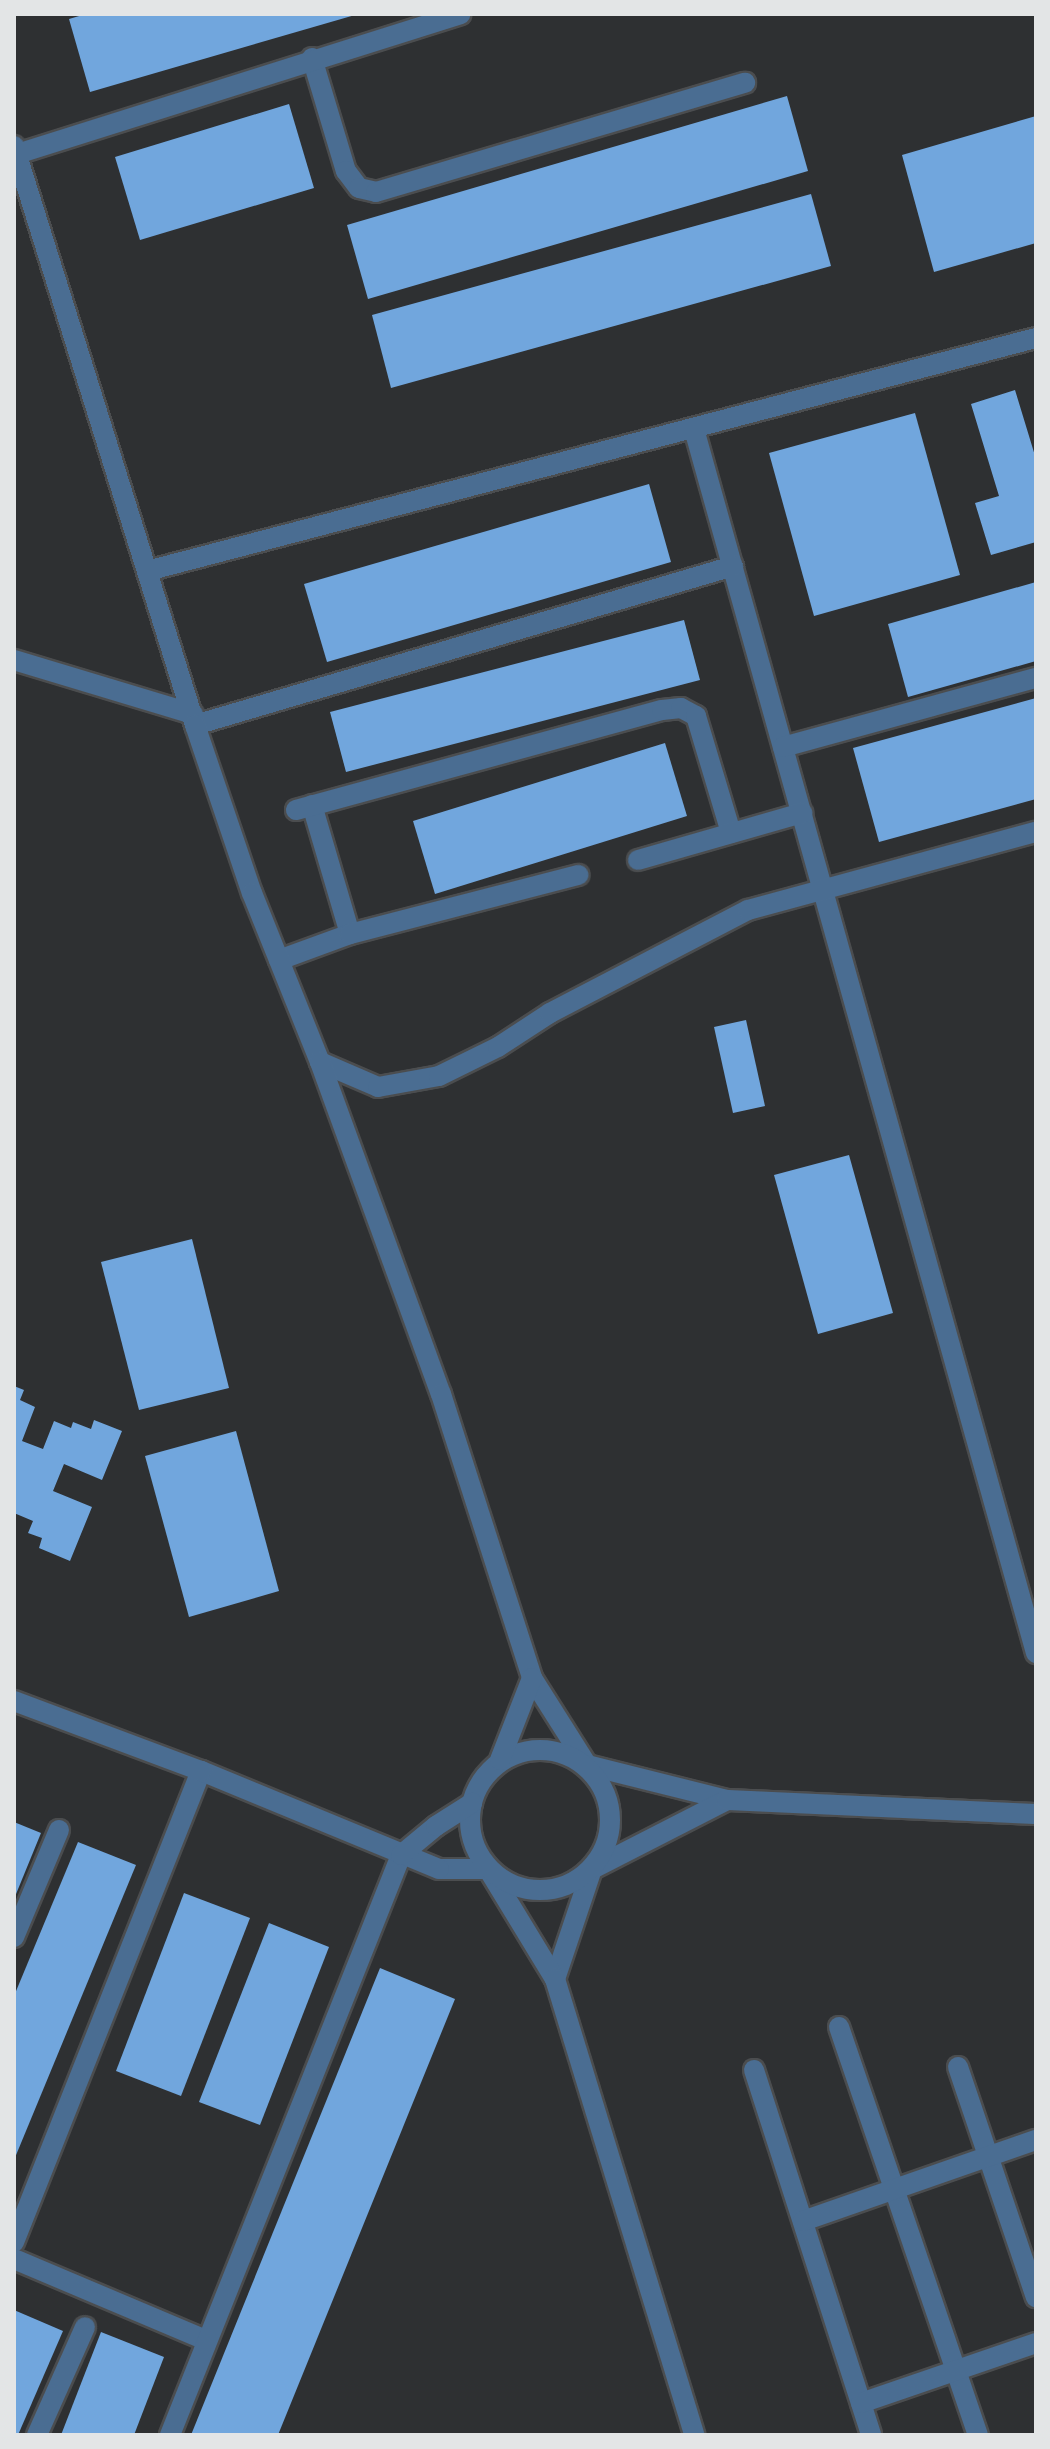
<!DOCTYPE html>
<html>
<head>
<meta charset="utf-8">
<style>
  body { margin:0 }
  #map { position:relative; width:1050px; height:2449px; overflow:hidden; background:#2e3032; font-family:"Fira Sans Condensed",sans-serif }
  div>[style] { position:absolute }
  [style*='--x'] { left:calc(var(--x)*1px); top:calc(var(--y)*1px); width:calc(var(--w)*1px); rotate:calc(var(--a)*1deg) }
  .building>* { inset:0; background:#71a6dd }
  .roads { filter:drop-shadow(2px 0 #4b4d4f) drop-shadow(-2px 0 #4b4d4f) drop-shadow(0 2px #4b4d4f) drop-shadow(0 -2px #4b4d4f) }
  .minor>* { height:20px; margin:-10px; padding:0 10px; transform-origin:10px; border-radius:10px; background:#4a6d92 }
  .tertiary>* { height:20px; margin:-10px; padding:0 10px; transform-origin:10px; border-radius:10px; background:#4a6d92 }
  .tertiary>.ring { margin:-10px; padding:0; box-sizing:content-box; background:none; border:20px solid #4a6d92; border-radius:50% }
  span { translate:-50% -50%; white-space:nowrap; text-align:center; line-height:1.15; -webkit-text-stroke:8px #242628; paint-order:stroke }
  .frame { position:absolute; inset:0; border:16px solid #e3e5e6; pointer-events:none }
</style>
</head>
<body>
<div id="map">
  <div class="building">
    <i style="clip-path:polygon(86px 14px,355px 14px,355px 15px,90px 92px,69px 19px)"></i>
    <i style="clip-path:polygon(787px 96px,808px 171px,368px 299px,347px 225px)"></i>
    <i style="clip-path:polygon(289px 104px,314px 188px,140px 240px,115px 157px)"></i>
    <i style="clip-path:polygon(1036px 116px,1036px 243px,934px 272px,902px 155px)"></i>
    <i style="clip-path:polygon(811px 194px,831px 266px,391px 388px,372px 315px)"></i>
    <i style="clip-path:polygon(1015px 390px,1036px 459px,1036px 542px,991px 555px,975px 503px,999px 496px,971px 404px)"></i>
    <i style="clip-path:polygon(915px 413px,960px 575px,814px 616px,769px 453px)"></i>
    <i style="clip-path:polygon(649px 484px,671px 562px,327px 662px,304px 584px)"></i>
    <i style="clip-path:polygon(1036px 582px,1036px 661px,908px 697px,888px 624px)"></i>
    <i style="clip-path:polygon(684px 620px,700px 680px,346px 772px,330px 712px)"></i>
    <i style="clip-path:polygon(1036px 698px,1036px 799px,879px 842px,853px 748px)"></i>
    <i style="clip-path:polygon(665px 743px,687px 816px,435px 894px,413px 821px)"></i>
    <i style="clip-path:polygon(746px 1020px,765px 1106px,733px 1113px,714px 1027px)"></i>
    <i style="clip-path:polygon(849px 1155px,893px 1313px,818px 1334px,774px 1175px)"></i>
    <i style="clip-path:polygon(192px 1239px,229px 1388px,139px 1410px,101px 1262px)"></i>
    <i style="clip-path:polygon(14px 1386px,24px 1390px,20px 1400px,35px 1407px,22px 1441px,43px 1449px,54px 1421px,71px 1428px,73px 1422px,91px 1429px,94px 1420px,122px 1431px,102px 1480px,64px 1464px,53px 1491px,92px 1507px,70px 1561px,39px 1548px,42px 1538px,28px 1533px,33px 1521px,14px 1513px)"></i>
    <i style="clip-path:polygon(236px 1431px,279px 1591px,189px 1617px,145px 1456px)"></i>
    <i style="clip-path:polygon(14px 1822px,41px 1833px,14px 1899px)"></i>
    <i style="clip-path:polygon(78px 1842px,136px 1865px,14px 2160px,14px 1996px)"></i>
    <i style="clip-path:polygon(184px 1893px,250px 1918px,181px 2096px,116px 2071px)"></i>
    <i style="clip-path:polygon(269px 1923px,329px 1947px,260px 2125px,199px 2102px)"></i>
    <i style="clip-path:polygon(380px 1968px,455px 1999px,278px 2435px,191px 2435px)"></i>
    <i style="clip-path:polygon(14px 2310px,63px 2331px,18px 2435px,14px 2435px)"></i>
    <i style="clip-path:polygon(101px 2332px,164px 2357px,134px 2435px,61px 2435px)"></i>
  </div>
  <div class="roads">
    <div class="minor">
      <i style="--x:312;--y:58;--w:118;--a:73.3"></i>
      <i style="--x:346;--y:171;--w:21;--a:53"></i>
      <i style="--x:359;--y:188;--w:17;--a:13"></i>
      <i style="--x:376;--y:192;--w:385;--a:-16.5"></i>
      <i style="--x:17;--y:154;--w:465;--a:-17.5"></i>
      <i style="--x:694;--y:429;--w:1271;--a:74.39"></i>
      <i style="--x:147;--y:571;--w:919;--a:-14.69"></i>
      <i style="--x:14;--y:660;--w:187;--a:16.8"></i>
      <i style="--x:195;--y:725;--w:561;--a:-16.46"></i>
      <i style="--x:783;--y:747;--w:262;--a:-15.3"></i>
      <i style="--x:312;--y:805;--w:134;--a:73.6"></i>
      <i style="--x:296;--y:810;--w:379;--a:-15.3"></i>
      <i style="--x:662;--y:710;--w:19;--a:-6"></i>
      <i style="--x:681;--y:708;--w:17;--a:28"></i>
      <i style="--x:696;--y:716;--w:122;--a:73.3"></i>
      <i style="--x:638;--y:860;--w:171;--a:-16"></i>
      <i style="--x:279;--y:960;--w:76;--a:-20.1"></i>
      <i style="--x:350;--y:934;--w:236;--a:-14.5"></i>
      <i style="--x:320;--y:1062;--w:63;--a:23.3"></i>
      <i style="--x:378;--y:1087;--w:62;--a:-10.2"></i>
      <i style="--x:439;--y:1076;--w:66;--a:-26.2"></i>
      <i style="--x:498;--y:1047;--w:62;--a:-33.2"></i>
      <i style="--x:550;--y:1013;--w:223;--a:-27.5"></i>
      <i style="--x:748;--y:910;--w:298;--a:-15.2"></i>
      <i style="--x:14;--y:1937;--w:116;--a:-67.2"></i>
      <i style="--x:839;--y:2027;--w:431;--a:71.2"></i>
      <i style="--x:958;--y:2067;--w:243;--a:71.3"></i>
      <i style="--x:754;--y:2070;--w:383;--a:72.2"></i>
      <i style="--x:803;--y:2221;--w:247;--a:-19.2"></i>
      <i style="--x:14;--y:2242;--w:507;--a:-68.35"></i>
      <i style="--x:14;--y:2259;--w:208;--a:22.9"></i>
      <i style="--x:861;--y:2403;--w:185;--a:-18.9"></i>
      <i style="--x:37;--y:2435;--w:118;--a:-66"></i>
      <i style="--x:170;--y:2435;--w:624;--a:-68.28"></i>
    </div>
    <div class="tertiary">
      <i style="--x:14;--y:146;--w:607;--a:72.64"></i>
      <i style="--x:195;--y:725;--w:177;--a:71.3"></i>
      <i style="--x:252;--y:893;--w:182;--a:68.1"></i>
      <i style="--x:320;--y:1062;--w:353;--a:70"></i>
      <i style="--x:441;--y:1394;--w:298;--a:72.2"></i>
      <i style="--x:532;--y:1678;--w:103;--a:57.7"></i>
      <i style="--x:587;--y:1765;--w:144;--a:14"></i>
      <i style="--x:727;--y:1800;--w:152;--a:152.9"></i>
      <i style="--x:592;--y:1869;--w:116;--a:108.6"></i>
      <i style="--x:555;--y:1979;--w:129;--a:-121.3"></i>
      <i style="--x:488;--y:1869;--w:49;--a:180"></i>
      <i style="--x:439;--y:1869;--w:257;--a:-157.6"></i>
      <i style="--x:201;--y:1771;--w:200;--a:-159.5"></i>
      <i class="ring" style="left:470px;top:1750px;width:120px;height:120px"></i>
      <i style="--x:500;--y:1760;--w:88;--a:-68.7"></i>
      <i style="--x:727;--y:1800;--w:309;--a:2.6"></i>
      <i style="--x:401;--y:1855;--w:45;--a:-39.6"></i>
      <i style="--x:436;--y:1826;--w:43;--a:-32.6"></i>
      <i style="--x:555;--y:1979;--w:477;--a:73"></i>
    </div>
  </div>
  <div class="frame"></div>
</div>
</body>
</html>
